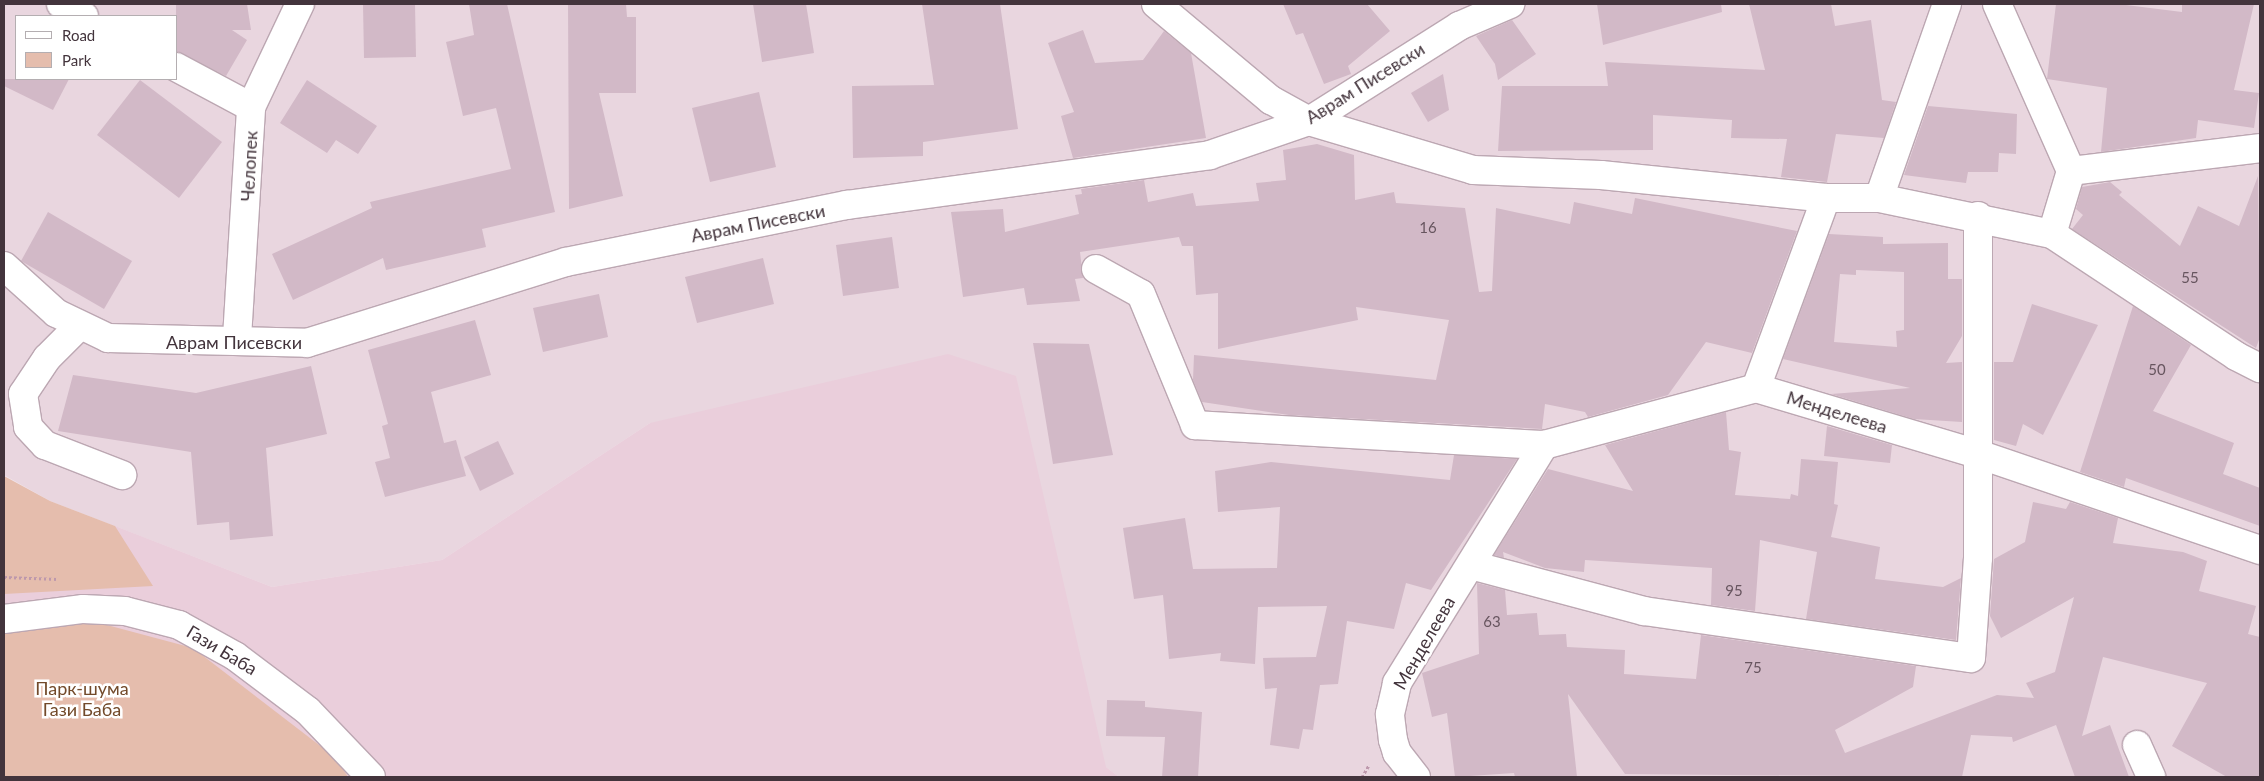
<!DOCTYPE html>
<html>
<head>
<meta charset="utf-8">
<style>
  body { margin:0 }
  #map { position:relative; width:2264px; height:781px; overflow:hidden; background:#f1e4ea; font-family:Lato,sans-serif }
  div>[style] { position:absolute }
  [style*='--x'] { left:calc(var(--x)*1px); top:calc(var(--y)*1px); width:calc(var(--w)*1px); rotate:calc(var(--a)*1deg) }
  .residential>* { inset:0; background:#e9d6df }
  .education>* { inset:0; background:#eacedb }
  .green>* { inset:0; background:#e5bdad }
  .building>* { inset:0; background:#d2b9c7 }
  .path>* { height:3px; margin-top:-1.5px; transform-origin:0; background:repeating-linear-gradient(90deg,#bd98ac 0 2.5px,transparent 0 5px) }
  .roads { filter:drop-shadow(1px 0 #bca7b2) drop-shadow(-1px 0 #bca7b2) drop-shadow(0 1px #bca7b2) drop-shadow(0 -1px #bca7b2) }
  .street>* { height:28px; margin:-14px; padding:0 14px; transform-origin:14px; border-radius:14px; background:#fff }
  span { translate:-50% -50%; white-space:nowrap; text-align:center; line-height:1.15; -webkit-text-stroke:5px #fff; paint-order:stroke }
  .number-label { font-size:15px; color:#67555f }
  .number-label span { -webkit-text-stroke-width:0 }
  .street-label { font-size:18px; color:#43343c }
  .park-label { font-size:18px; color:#724a2a }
  .frame { position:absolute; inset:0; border:5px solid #43343c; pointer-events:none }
  .legend { position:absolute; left:15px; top:15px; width:162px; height:65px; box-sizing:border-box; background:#fff; border:1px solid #b4aeb1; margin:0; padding:6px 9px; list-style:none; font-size:15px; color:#43343c }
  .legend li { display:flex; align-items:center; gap:10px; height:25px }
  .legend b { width:25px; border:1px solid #b4aeb1 }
</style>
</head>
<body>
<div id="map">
  <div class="residential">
    <i style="clip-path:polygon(evenodd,4px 4px,2260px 4px,2260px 777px,1119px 777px,650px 423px,442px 560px,272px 587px,50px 501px,4px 475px,4px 4px,16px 16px,176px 16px,176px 79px,16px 79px,16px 16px)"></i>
  </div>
  <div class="education">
    <i style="clip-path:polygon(948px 354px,1016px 376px,1106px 767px,1119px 777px,4px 777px,4px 573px,115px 526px,272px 587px,442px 560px,650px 423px)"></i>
  </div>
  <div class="green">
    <i style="clip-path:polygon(4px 476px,50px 501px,115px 526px,153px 586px,4px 594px)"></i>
    <i style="clip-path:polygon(77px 617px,193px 648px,336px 758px,348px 777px,4px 777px,4px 623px)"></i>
  </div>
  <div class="building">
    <i style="clip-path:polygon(176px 4px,247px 4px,251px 30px,232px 30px,247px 40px,226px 76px,176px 52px)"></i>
    <i style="clip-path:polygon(363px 4px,415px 4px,416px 57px,364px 58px)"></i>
    <i style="clip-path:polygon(469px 4px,507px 4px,555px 212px,482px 229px,486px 247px,386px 270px,383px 258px,293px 300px,272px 254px,372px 208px,370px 202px,511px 169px,496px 108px,463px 116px,446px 42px,474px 35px)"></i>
    <i style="clip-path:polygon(568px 4px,626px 4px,627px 17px,636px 17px,636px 93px,599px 93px,623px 196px,569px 209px)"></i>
    <i style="clip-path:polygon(753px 4px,806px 4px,814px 53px,762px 62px)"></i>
    <i style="clip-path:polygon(922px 4px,1000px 4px,1018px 129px,923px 142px,923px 156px,853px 158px,852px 86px,934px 85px)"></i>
    <i style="clip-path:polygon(1283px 4px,1367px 4px,1390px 31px,1348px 66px,1351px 74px,1324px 84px,1303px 33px,1296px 35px)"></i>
    <i style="clip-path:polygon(1597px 4px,1721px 4px,1722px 12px,1603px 45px)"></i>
    <i style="clip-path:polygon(1749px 4px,1831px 4px,1835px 26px,1871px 20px,1882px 100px,1896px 102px,1884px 138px,1836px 134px,1827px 182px,1781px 177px,1787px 139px,1731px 138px,1732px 120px,1653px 115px,1653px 150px,1498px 151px,1502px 86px,1608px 86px,1605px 62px,1765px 70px)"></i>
    <i style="clip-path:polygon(2056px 4px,2118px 4px,2182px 12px,2182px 4px,2254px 4px,2234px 90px,2259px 93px,2254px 128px,2198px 120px,2196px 138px,2101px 152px,2107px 88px,2047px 79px)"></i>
    <i style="clip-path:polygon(1512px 20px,1536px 54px,1498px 80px,1495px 64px,1476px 36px)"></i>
    <i style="clip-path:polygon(1083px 30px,1095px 63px,1143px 60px,1164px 31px,1191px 53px,1206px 138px,1073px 158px,1061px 116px,1074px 112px,1048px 43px)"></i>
    <i style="clip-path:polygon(1443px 74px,1449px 110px,1428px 122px,1411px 93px)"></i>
    <i style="clip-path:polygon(4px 79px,69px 79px,53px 110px,4px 86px)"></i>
    <i style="clip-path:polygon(140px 80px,222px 142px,179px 198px,97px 135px)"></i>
    <i style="clip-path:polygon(307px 80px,377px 126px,358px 154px,336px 140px,327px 153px,280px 123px)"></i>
    <i style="clip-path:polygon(759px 92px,776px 167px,710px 182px,692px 108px)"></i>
    <i style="clip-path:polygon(1928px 106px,2017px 114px,2016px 154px,1999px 153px,1998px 172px,1968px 172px,1966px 183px,1904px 175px)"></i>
    <i style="clip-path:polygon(1317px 144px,1354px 155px,1355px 200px,1394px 192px,1396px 203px,1465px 208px,1479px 292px,1492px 291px,1496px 208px,1570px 224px,1574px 202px,1632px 214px,1635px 198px,1797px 231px,1752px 353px,1706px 342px,1668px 395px,1588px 417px,1585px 412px,1545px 404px,1542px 429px,1289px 415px,1202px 402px,1193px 380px,1194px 355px,1436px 380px,1449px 320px,1356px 307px,1358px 320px,1218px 349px,1218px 293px,1196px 295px,1193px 246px,1182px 246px,1179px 237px,1080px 252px,1083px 278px,1075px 279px,1080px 301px,1027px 305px,1024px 288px,963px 297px,951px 212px,1003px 209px,1005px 232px,1079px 214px,1075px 195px,1082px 194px,1081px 189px,1144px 180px,1148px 202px,1193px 193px,1196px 206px,1259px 201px,1256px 183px,1286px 180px,1283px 150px)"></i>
    <i style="clip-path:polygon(2258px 176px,2260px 337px,2256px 348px,2072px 229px,2083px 215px,2076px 209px,2082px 187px,2110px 182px,2122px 192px,2119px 195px,2180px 246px,2198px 206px,2239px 226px)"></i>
    <i style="clip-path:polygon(48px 212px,132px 261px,104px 309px,21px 261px)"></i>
    <i style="clip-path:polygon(evenodd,1829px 234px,1883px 237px,1883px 244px,1948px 243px,1948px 279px,1962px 279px,1962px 336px,1946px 363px,1962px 362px,1962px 422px,1914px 419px,1831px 394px,1910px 388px,1783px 359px,1829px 234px,1856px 270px,1904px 272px,1904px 330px,1896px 331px,1897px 347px,1834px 342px,1840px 274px,1856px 275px,1856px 270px)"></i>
    <i style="clip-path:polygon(892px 237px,899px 288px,843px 296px,836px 245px)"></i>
    <i style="clip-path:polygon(763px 258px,774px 304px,697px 323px,685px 277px)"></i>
    <i style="clip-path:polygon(599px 294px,608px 337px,543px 352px,533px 308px)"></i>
    <i style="clip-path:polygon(2032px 304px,2098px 325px,2043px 435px,2023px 424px,2016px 446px,1994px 440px,1994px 362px,2013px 362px)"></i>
    <i style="clip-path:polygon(2133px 306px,2191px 345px,2153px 411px,2234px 443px,2223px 474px,2260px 488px,2260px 526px,2126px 478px,2124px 487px,2080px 472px)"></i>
    <i style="clip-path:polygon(475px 320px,491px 375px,431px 392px,444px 443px,456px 440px,466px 476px,385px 497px,375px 462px,390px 458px,382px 426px,388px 424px,368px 350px)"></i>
    <i style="clip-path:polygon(1033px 343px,1089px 344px,1113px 455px,1053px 464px)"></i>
    <i style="clip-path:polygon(311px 366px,327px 434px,266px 448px,273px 536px,230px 540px,229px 522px,197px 525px,191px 452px,58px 431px,73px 375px,196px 393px)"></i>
    <i style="clip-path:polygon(1726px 412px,1729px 450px,1741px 452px,1735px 495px,1790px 499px,1791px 494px,1798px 496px,1801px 459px,1838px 462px,1834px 504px,1838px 505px,1831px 537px,1880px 547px,1875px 579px,1943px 587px,1961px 578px,1956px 640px,1806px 619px,1817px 552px,1760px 540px,1755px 611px,1711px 605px,1712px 568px,1585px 560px,1584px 572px,1545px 568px,1503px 552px,1504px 558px,1494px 555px,1548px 469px,1633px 491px,1605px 445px)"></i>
    <i style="clip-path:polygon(1827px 426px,1892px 445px,1890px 463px,1824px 456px)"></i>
    <i style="clip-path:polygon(498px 441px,514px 474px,480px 491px,464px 457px)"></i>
    <i style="clip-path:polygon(1454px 455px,1517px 459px,1431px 590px,1406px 583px,1394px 629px,1347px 621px,1338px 684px,1320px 685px,1313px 730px,1303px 729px,1299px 749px,1270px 745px,1277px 688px,1265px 689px,1263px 658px,1316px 657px,1327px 606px,1258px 607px,1255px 664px,1220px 661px,1221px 653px,1169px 659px,1163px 595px,1134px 599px,1123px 528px,1185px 518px,1193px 569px,1277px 568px,1280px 507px,1218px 512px,1215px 471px,1271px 462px,1450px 480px)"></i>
    <i style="clip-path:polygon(2033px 502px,2066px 509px,2070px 502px,2118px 518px,2113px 543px,2183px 552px,2207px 561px,2199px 591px,2256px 606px,2248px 634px,2260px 637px,2260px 777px,2227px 777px,2172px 746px,2207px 683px,2103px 657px,2082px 736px,2110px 725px,2129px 777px,2075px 777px,2056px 725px,2013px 742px,2012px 737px,1971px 735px,1962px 777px,1625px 774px,1568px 694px,1577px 777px,1515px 777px,1514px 773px,1455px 777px,1447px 713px,1432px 717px,1422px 673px,1479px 654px,1477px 583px,1505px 590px,1507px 615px,1537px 613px,1539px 635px,1566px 634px,1567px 647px,1625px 650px,1624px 674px,1696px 679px,1701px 635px,1916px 666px,1913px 687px,1835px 730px,1845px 753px,1997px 695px,2034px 698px,2026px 683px,2055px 672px,2074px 597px,2001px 638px,1990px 616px,1994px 559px,2025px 542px)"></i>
    <i style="clip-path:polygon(1107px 700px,1145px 701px,1145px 707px,1202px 712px,1198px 777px,1162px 777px,1165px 737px,1106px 736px)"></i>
  </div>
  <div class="path">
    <i style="--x:4;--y:577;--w:54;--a:2.1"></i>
    <i style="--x:1362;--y:777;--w:14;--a:-60"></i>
  </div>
  <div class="roads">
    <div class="street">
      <i style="--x:61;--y:4;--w:26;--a:28"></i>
      <i style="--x:1156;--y:4;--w:150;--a:39.9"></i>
      <i style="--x:1271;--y:100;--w:43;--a:28.9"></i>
      <i style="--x:1309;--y:121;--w:171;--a:16.6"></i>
      <i style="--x:1473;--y:170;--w:128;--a:2.2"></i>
      <i style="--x:1601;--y:175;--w:226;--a:5.8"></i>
      <i style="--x:1826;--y:198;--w:53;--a:0"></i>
      <i style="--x:1879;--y:198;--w:177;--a:11.8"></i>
      <i style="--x:2052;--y:234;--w:221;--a:33.5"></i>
      <i style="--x:2236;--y:356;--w:27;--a:27"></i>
      <i style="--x:1997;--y:4;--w:183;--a:66.1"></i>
      <i style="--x:2071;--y:171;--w:66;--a:106.8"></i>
      <i style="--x:176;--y:67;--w:85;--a:28.1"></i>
      <i style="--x:2071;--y:171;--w:190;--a:-6.9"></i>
      <i style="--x:1879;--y:198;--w:206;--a:-70.7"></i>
      <i style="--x:4;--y:266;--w:70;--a:42.1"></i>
      <i style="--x:56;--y:313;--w:58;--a:25.7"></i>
      <i style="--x:108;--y:338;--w:199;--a:1.4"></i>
      <i style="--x:307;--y:343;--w:271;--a:-17.4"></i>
      <i style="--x:566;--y:262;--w:287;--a:-11.5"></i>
      <i style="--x:847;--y:205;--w:366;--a:-7.8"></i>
      <i style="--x:1210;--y:155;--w:105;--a:-19"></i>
      <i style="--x:1309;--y:121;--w:178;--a:-32.3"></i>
      <i style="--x:1459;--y:26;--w:56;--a:-23.3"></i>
      <i style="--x:1096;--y:269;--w:51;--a:29.1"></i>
      <i style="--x:1141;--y:294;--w:142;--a:67.6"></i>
      <i style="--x:1195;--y:425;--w:350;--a:3.3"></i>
      <i style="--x:79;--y:326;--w:45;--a:135"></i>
      <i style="--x:47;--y:358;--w:43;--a:123.7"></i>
      <i style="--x:23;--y:394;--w:33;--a:81"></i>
      <i style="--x:28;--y:427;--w:25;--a:47"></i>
      <i style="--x:45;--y:445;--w:83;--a:21.3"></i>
      <i style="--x:237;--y:338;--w:231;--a:-86.5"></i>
      <i style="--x:251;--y:107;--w:114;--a:-64.6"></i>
      <i style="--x:1756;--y:388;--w:202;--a:-69.8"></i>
      <i style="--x:1471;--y:565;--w:179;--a:14.9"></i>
      <i style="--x:1644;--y:611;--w:330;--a:8.2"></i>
      <i style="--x:1971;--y:658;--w:100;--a:-86"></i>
      <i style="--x:1978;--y:558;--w:342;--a:-90"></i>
      <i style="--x:4;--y:619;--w:80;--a:-7.2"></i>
      <i style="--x:83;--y:609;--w:42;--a:2.7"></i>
      <i style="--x:125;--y:611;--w:56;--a:14.5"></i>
      <i style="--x:179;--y:625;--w:64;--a:29"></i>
      <i style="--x:235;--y:656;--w:91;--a:37"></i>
      <i style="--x:308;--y:711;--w:91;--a:46.3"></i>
      <i style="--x:2137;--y:745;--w:35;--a:66"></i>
      <i style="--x:1416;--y:777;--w:31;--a:-128"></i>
      <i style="--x:1397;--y:753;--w:14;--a:-107"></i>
      <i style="--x:1393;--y:740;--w:26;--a:-97"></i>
      <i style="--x:1390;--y:714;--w:32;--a:-77"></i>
      <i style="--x:1397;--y:683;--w:280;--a:-58.3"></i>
      <i style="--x:1544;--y:445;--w:220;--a:-15"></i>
      <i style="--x:1756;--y:388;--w:232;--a:16.6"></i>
      <i style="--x:1978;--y:454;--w:298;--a:18.8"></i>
    </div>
  </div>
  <div class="number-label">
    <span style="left:1428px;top:228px">16</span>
    <span style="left:2190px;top:278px">55</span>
    <span style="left:2157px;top:370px">50</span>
    <span style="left:1734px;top:591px">95</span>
    <span style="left:1492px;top:622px">63</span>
    <span style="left:1753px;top:668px">75</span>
  </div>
  <div class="street-label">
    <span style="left:1365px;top:83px;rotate:-32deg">Аврам Писевски</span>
    <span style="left:249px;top:166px;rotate:-87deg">Челопек</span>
    <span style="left:758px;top:223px;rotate:-11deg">Аврам Писевски</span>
    <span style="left:234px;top:342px">Аврам Писевски</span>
    <span style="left:1837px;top:412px;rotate:17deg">Менделеева</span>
    <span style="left:1424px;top:643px;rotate:-60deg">Менделеева</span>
    <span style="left:222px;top:650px;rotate:31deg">Гази Баба</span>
  </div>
  <div class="park-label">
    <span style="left:82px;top:699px">Парк-шума<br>Гази Баба</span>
  </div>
  <div class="frame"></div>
  <ul class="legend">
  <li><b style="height:6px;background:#fff"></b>Road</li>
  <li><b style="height:14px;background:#e5bdad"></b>Park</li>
  </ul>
</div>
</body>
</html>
